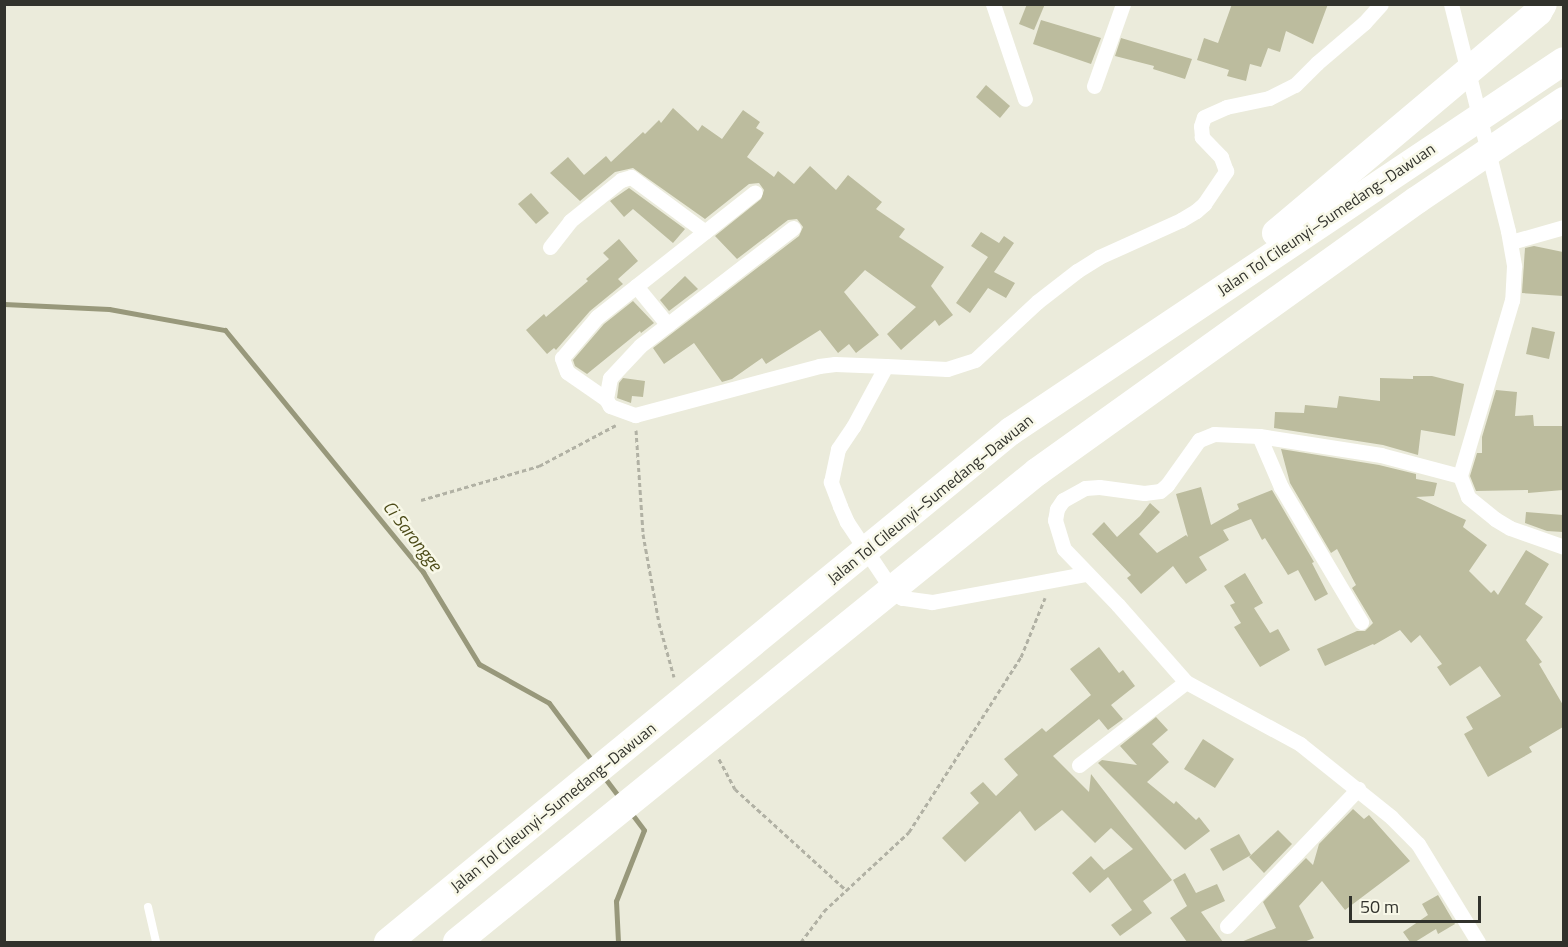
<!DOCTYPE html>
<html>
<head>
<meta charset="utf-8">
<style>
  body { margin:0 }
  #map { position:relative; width:1568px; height:947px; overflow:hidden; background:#ebebdb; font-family:"Titillium Web",sans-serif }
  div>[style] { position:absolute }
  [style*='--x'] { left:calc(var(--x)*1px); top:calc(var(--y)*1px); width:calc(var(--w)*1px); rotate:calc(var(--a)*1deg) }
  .stream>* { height:5px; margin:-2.5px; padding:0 2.5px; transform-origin:2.5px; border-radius:2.5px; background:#98987b }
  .building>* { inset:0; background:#bcbc9e }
  .path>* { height:3px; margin-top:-1.5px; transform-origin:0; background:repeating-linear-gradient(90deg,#b1b1a4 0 4.5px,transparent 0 7.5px) }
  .service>* { height:8px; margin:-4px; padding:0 4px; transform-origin:4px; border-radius:4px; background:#fff }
  .minor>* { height:15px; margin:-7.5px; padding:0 7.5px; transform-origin:7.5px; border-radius:7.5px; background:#fff }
  .motorway>* { height:28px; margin:-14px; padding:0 14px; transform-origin:14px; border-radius:14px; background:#fff }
  span { translate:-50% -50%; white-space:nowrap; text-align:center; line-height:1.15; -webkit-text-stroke:5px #f8f8e8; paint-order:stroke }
  .street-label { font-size:16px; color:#31322c }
  .water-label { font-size:18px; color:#4c4b18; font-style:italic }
  .frame { position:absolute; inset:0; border:6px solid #31322c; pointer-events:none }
  .scale { position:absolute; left:1349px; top:896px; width:132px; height:27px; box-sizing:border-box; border:3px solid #31322c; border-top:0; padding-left:8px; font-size:18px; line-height:21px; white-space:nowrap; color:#31322c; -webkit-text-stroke:4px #f8f8e8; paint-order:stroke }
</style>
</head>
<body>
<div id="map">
  <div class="stream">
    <i style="--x:4;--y:304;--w:105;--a:2.7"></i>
    <i style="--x:109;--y:309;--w:118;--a:10.3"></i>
    <i style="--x:225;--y:330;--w:313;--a:50.7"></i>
    <i style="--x:423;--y:572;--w:108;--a:58.7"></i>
    <i style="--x:479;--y:664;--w:80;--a:29.1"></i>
    <i style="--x:549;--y:703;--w:74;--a:53.3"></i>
    <i style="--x:604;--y:777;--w:26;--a:53"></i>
    <i style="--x:618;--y:942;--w:41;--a:-92.8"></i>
    <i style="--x:616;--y:901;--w:76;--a:-68.5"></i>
    <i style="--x:644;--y:830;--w:21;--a:-127"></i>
  </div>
  <div class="building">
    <i style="clip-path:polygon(1027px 4px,1045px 4px,1034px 30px,1019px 24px)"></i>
    <i style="clip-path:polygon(1232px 4px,1328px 4px,1313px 44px,1286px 31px,1280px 52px,1268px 48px,1261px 67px,1250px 64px,1246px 81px,1227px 76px,1229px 70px,1197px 60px,1204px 38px,1218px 43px)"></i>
    <i style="clip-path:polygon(1041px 20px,1101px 38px,1091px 64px,1033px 44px)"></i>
    <i style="clip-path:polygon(1121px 38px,1192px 59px,1185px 79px,1153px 69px,1154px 66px,1115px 56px)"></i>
    <i style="clip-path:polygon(986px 85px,1010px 106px,1000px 118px,976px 97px)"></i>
    <i style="clip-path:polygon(673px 108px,698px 131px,702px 125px,722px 139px,743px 110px,760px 122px,756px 128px,764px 133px,747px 157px,774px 177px,778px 171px,794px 184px,810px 166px,836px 190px,848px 175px,882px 202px,876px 209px,905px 229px,899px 237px,944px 267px,931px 286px,953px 315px,939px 326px,935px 320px,901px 350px,887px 334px,916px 307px,865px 270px,844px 292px,879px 335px,856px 353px,849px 344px,838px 353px,820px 330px,766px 364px,762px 358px,732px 379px,722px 382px,694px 343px,664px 364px,653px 348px,799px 236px,803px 227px,797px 219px,788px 220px,737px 259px,715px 236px,761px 199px,764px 190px,759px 183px,749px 184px,705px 219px,633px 168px,615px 172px,580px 201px,550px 173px,568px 157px,584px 175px,606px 156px,611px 162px,643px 132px,645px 134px,659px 120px,661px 123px)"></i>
    <i style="clip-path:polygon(629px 188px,685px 229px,673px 243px,633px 209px,624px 217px,610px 201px)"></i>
    <i style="clip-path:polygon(531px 193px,549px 213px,536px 224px,518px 204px)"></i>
    <i style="clip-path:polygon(981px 232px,999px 243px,1004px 236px,1014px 243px,994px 272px,1015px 283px,1006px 298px,988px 288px,970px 313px,956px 303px,988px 257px,971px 246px)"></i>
    <i style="clip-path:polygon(619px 239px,638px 261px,618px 279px,623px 284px,590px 311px,556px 350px,554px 348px,547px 354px,526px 330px,544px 314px,546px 317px,588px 281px,586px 279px,609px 259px,603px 253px)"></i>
    <i style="clip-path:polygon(1534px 246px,1563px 252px,1563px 296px,1522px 293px,1525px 248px)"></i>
    <i style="clip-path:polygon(685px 276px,698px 289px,669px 311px,660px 300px)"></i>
    <i style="clip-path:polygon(633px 301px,654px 323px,641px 333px,640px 331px,587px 374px,575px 366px,573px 360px,604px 324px)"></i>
    <i style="clip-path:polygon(1532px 327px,1555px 332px,1549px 359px,1526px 354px)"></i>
    <i style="clip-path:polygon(1413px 376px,1432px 376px,1464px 384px,1455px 436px,1421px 430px,1418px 455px,1383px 445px,1274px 428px,1275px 412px,1304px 413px,1305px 405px,1337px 408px,1339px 396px,1380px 401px,1380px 378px,1413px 379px)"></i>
    <i style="clip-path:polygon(623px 378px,645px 381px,643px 397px,632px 396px,631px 403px,617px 398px,619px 383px)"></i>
    <i style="clip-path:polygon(1496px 390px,1517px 392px,1515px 416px,1533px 415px,1534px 426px,1563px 426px,1563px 490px,1528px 493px,1528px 490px,1476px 491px,1470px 476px,1477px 453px,1482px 453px,1482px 437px)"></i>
    <i style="clip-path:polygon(1281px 449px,1379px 465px,1416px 474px,1416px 479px,1437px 483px,1434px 496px,1416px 497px,1466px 520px,1463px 527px,1487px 545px,1469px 571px,1491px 593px,1494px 590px,1498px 595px,1526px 550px,1549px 564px,1525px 604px,1543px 617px,1526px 640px,1542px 662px,1539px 664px,1563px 705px,1563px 727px,1529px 747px,1532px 752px,1488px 777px,1464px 734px,1473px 729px,1466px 717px,1501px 696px,1480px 666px,1450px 686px,1437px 667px,1442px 664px,1420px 635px,1411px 643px,1400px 630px,1374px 645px,1373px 644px,1325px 666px,1317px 649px,1357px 631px,1365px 631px,1373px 623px,1352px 588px,1356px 585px,1337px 549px,1331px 553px,1290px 483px)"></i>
    <i style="clip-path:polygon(1201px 487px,1211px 525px,1239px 509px,1237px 504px,1272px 490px,1314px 562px,1312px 563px,1328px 594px,1315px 601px,1298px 570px,1288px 575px,1265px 538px,1262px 540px,1251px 519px,1223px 530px,1229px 540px,1199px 557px,1207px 570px,1186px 584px,1173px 566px,1141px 594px,1127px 578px,1131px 575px,1092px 534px,1104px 522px,1117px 537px,1140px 516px,1150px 503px,1160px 512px,1139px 534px,1157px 553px,1186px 535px,1188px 537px,1176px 494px)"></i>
    <i style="clip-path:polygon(1526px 512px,1563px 515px,1563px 532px,1547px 531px,1525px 523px)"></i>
    <i style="clip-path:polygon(1245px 573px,1263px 603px,1254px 608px,1270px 633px,1278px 629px,1290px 650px,1260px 667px,1234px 627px,1241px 623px,1230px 605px,1235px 603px,1224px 586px)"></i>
    <i style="clip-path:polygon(1099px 647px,1119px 673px,1123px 670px,1135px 686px,1111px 705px,1123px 719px,1108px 730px,1099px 719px,1053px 756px,1089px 792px,1091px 774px,1172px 880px,1143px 901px,1152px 913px,1120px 936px,1111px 925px,1132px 910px,1108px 877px,1090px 893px,1072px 873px,1091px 856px,1104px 870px,1133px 849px,1111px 828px,1095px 843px,1062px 810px,1035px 831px,1020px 811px,965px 862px,942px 838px,979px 803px,970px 793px,983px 782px,996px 796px,1018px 775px,1004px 759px,1042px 728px,1046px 732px,1091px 695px,1070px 669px)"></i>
    <i style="clip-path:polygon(1156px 717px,1168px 730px,1152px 744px,1169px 762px,1147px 782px,1174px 804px,1176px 801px,1196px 820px,1199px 817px,1210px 831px,1185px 850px,1098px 763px,1102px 760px,1137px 765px,1120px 746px)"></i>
    <i style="clip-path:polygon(1203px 739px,1234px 759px,1215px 788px,1184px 769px)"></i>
    <i style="clip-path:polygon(1353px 809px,1364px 819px,1369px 815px,1410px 861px,1345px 910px,1322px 881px,1299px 906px,1314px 938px,1304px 942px,1241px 942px,1276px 928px,1263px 902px,1306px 858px,1313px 865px,1319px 844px)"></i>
    <i style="clip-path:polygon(1278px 830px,1292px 844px,1264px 873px,1249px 857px)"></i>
    <i style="clip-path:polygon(1239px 834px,1251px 855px,1223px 871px,1210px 849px)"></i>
    <i style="clip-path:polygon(1185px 873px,1196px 893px,1217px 884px,1225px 901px,1201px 912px,1223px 942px,1187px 942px,1170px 918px,1187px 906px,1173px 880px)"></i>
    <i style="clip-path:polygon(1438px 895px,1455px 924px,1438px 934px,1436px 929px,1415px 942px,1410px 942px,1403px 932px,1428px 915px,1422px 904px)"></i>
  </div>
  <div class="path">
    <i style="--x:636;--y:430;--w:104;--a:86.1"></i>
    <i style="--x:643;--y:534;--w:90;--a:79.8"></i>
    <i style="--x:659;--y:623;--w:56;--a:74.5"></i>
    <i style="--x:421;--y:500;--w:123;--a:-16.1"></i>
    <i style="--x:539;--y:466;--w:87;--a:-28"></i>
    <i style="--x:719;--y:759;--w:34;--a:62"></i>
    <i style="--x:735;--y:789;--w:150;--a:42.3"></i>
    <i style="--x:801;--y:942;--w:39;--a:-53"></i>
    <i style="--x:824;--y:911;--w:116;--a:-42.9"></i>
    <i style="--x:909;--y:832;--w:208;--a:-57.4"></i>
    <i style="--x:1021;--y:657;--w:64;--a:-67.9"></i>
  </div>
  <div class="service">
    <i style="--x:148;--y:907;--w:36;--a:77"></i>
  </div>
  <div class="minor">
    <i style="--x:993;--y:4;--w:100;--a:71.4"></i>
    <i style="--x:1451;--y:4;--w:234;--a:75.9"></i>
    <i style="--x:1508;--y:231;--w:36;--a:80"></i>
    <i style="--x:1514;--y:266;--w:34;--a:93"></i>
    <i style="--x:1512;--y:300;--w:184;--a:106.5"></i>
    <i style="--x:1460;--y:476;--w:22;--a:69"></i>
    <i style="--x:1468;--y:497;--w:35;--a:39"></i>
    <i style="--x:1495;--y:519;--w:17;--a:31"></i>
    <i style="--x:1510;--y:528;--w:57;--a:19.4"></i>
    <i style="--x:1094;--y:86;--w:87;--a:-70.5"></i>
    <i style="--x:793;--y:228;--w:193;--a:142.4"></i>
    <i style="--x:640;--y:346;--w:44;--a:133.2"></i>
    <i style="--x:610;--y:378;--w:21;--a:101"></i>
    <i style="--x:606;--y:399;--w:8;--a:60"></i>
    <i style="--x:610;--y:406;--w:27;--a:20"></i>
    <i style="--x:635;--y:415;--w:190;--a:-14.9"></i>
    <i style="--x:819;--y:366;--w:16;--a:-7"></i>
    <i style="--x:835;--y:364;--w:51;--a:2.2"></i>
    <i style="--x:1511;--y:242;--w:55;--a:-15.8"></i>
    <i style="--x:550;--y:247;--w:33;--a:-52"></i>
    <i style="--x:570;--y:221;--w:65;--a:-38.8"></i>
    <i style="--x:621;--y:180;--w:10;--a:-17"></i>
    <i style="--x:631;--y:177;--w:92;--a:36.6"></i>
    <i style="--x:636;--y:286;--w:50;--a:50.6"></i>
    <i style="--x:606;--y:399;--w:47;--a:-145.3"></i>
    <i style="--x:567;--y:372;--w:15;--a:-110"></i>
    <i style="--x:562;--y:358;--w:54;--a:-49.5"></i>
    <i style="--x:597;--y:317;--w:201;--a:-38.3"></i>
    <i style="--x:1259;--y:436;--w:56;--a:66.7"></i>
    <i style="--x:1281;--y:487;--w:157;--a:59.3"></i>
    <i style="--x:1460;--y:476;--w:82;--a:-165.1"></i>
    <i style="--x:1381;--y:455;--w:123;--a:-171.1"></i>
    <i style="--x:1259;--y:436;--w:45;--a:-177.5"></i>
    <i style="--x:1214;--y:434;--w:16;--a:158"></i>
    <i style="--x:1199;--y:440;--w:55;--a:125.4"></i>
    <i style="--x:1167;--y:485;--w:9;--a:139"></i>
    <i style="--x:1160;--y:491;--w:16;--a:173"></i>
    <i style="--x:1144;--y:493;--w:45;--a:-172.4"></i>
    <i style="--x:1099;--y:487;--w:14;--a:176"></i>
    <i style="--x:1085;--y:488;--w:25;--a:151"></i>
    <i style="--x:1063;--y:500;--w:11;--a:124"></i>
    <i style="--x:1057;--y:509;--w:11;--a:100"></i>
    <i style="--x:1055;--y:520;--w:30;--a:73"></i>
    <i style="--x:1064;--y:549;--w:78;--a:46"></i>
    <i style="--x:1118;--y:605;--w:103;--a:48.6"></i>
    <i style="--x:1186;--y:682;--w:130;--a:28.5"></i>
    <i style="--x:1300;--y:744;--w:117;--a:38.7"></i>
    <i style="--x:1391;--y:817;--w:38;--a:45"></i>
    <i style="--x:1418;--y:844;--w:115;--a:58.5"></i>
    <i style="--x:1085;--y:574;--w:156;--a:169.6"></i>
    <i style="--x:932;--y:602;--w:30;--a:-172"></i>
    <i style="--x:902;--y:598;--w:8;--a:-150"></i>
    <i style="--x:895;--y:594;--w:87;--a:-123.7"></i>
    <i style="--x:847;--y:522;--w:17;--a:-114"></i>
    <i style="--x:840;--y:506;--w:26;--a:-111"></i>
    <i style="--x:831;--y:482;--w:34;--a:-78"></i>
    <i style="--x:838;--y:449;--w:27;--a:-56"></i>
    <i style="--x:853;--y:427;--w:69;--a:-61.6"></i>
    <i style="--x:886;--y:366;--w:61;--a:2.8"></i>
    <i style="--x:947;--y:369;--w:29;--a:-18"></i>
    <i style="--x:975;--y:360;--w:85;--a:-43.1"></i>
    <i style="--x:1037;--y:302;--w:51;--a:-37.8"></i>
    <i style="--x:1077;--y:271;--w:26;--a:-32"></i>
    <i style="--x:1099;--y:257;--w:90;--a:-24.3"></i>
    <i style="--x:1181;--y:220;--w:17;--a:-31"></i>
    <i style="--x:1196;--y:211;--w:11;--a:-41"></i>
    <i style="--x:1204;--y:204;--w:40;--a:-56"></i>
    <i style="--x:1226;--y:171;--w:15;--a:-110"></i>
    <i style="--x:1221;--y:157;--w:28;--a:-134"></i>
    <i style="--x:1202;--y:137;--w:11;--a:-95"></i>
    <i style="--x:1201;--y:126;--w:9;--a:-72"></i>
    <i style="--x:1204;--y:117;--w:24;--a:-24"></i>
    <i style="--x:1226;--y:107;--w:44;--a:-11.8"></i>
    <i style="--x:1269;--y:98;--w:29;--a:-27"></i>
    <i style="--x:1295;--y:85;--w:31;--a:-45"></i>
    <i style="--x:1317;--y:63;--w:62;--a:-40.4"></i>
    <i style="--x:1364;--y:23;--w:25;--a:-48"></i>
    <i style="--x:1079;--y:765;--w:135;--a:-37.8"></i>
    <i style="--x:1227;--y:926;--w:190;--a:-46.3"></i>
  </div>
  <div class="motorway">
    <i style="--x:1276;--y:233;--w:343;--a:-40.1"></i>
    <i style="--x:1538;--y:12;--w:9;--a:-58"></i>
    <i style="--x:388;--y:942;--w:806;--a:-39.36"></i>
    <i style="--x:1011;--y:431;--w:665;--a:-33.79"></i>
    <i style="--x:457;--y:942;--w:747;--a:-39.02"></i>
    <i style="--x:1037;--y:472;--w:467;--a:-35.6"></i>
    <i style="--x:1417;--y:200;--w:177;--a:-34"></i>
  </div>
  <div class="street-label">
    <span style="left:1326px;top:219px;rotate:-34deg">Jalan Tol Cileunyi–Sumedang–Dawuan</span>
    <span style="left:930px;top:499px;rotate:-39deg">Jalan Tol Cileunyi–Sumedang–Dawuan</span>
    <span style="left:553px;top:807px;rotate:-39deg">Jalan Tol Cileunyi–Sumedang–Dawuan</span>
  </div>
  <div class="water-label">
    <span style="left:412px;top:536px;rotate:52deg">Ci Sarongge</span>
  </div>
  <div class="frame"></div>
  <div class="scale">50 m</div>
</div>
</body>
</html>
